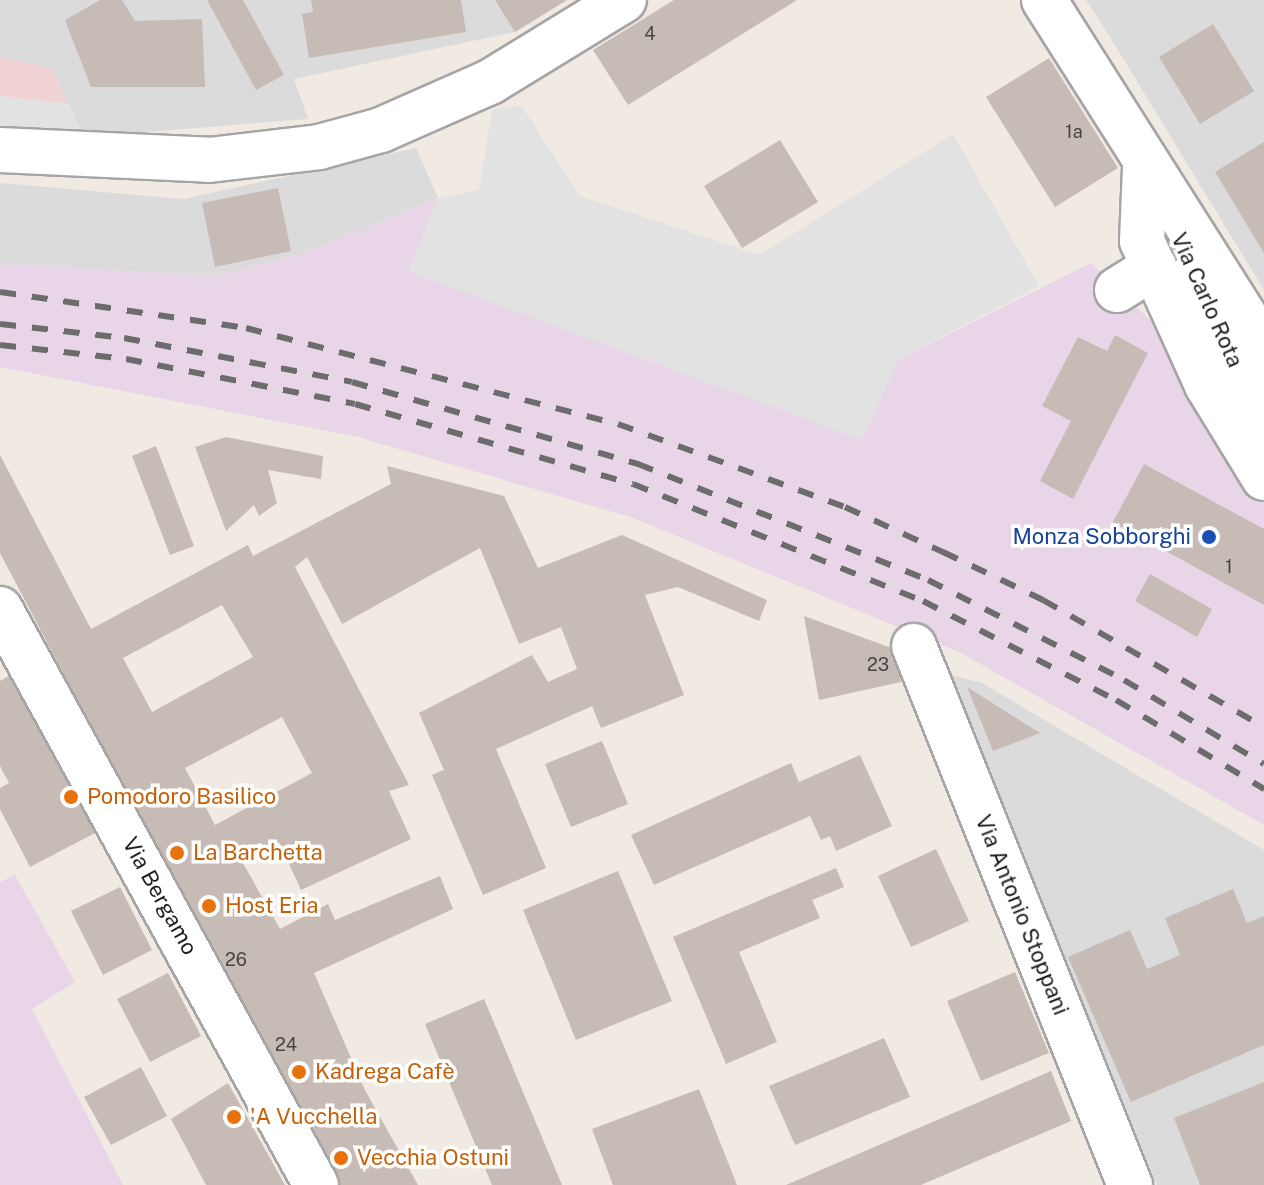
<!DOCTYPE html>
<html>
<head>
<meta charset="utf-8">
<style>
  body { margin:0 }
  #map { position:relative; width:1264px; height:1185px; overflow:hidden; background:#f0eae3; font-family:"Public Sans",sans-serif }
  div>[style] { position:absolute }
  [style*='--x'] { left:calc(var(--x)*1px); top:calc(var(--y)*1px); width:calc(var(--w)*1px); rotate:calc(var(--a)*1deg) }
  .residential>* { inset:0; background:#dcdbdb }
  .commercial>* { inset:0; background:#f1d2d5 }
  .industrial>* { inset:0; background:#e9d5e8 }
  .parking>* { inset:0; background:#e2e2e2 }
  .building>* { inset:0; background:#c7bbb6 }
  .roads { filter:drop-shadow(2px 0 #a5a5a5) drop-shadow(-2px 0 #a5a5a5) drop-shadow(0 2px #a5a5a5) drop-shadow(0 -2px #a5a5a5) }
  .minor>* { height:44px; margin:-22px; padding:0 22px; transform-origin:22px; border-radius:22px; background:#fff }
  .rail>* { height:6px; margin-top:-3px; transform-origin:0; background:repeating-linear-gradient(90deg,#6c6c6c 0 16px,transparent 0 32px) }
  .dots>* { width:22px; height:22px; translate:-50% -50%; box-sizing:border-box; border:4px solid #fff; border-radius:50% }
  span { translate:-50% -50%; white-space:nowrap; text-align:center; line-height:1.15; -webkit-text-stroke:7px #fff; paint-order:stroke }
  .number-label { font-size:18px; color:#484544 }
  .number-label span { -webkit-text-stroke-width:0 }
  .street-label { font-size:22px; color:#1e1e1e }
  .transit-label { font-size:22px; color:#164399 }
  .right { translate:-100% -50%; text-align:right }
  .food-label { font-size:22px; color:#c56008 }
  .left { translate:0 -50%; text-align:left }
</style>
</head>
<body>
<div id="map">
  <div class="residential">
    <i style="clip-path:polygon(0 0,567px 0,515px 32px,294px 79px,308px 119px,84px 137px,51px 68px,0 57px)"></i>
    <i style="clip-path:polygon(1086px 0,1264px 0,1264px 290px,1110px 37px)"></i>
    <i style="clip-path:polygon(416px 148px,438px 198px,305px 253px,216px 276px,0 264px,0 183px,183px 199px)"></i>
    <i style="clip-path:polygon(951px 675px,982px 683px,1264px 850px,1264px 1185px,1157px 1185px)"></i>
  </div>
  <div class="commercial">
    <i style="clip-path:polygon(0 57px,51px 68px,69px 104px,0 96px)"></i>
  </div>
  <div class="industrial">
    <i style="clip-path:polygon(438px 198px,409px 271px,899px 359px,1091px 263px,1184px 353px,1264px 492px,1264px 825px,961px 653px,633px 518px,358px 437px,0 367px,0 264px,216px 276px,305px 253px)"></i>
    <i style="clip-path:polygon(15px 875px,75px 982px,32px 1009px,123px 1185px,0 1185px,0 882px)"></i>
  </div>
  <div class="parking">
    <i style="clip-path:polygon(0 96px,69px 104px,84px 137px,0 131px)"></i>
    <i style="clip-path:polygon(521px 105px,580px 196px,759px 255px,953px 134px,1039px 286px,899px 359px,862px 440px,409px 272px,438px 198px,479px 190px,492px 110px)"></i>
  </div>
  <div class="building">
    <i style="clip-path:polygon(100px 0,122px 0,135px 21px,202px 19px,205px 87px,91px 87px,65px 20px)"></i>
    <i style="clip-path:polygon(207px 0,243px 0,284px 75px,256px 90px)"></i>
    <i style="clip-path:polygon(311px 0,461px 0,466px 32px,309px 58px,302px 14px,313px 12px)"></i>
    <i style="clip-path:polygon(495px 0,567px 0,515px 32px)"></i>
    <i style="clip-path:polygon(674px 0,797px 0,628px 105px,593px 50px)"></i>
    <i style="clip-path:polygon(1213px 24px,1254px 91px,1200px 124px,1159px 57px)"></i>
    <i style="clip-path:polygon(1049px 58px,1118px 168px,1055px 207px,986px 97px)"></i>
    <i style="clip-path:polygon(780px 140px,818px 202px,742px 248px,704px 186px)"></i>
    <i style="clip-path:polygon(1264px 142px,1264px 253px,1215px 172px)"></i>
    <i style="clip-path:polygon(278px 188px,291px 251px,215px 267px,202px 203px)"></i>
    <i style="clip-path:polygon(1115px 335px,1148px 353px,1073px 499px,1040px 481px,1071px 421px,1042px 406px,1078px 337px,1107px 351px)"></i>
    <i style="clip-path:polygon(226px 437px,323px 456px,321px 479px,268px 470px,277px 503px,259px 516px,254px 505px,226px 531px,195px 447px)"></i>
    <i style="clip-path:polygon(156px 446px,194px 546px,170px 555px,132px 456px)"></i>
    <i style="clip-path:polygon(evenodd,0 455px,91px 629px,248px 545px,253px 556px,391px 484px,387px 466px,504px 496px,538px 568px,622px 535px,767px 600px,759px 621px,678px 587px,645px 595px,684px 695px,601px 728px,592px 706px,496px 749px,546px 868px,483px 895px,432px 775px,444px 770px,419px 713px,532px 655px,548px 682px,577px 669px,561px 627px,519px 644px,480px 548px,342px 624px,307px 557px,295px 567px,409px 785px,389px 791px,411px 839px,301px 890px,279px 842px,239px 856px,280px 929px,328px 904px,335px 920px,440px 876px,453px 909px,314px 973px,365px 1090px,418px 1185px,333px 1185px,0 553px,0 455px,222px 605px,253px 657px,152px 712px,123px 658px,222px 605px,0 455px,282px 717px,312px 773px,215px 825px,185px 768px,282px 717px)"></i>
    <i style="clip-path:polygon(1144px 464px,1264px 529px,1264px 605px,1113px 522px)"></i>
    <i style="clip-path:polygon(1150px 574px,1212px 609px,1197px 637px,1135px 601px)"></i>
    <i style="clip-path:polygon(804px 616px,897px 650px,901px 682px,819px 700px)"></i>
    <i style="clip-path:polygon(14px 673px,97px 832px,30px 867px,0 809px,0 788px,9px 783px,0 766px,0 681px)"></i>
    <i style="clip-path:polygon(967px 687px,1040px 733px,993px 751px)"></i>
    <i style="clip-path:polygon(602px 741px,628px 804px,571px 827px,545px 764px)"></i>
    <i style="clip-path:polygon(860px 755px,892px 826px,836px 851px,830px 836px,821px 840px,810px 816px,654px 885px,631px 835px,791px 763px,799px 782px)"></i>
    <i style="clip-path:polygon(936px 849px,969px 921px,911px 947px,878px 876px)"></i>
    <i style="clip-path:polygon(836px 868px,844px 887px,812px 900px,820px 918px,739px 952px,777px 1042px,726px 1064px,673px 937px)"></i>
    <i style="clip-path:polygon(618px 871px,672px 1001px,576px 1040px,523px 910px)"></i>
    <i style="clip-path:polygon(120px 887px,152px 950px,103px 975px,71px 911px)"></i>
    <i style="clip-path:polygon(1233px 889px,1247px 923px,1264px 916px,1264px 1045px,1131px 1102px,1068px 957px,1130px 930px,1147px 969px,1180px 955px,1165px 918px)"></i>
    <i style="clip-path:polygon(1015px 972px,1049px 1053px,981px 1081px,947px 1001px)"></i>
    <i style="clip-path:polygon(168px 973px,201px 1036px,150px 1062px,117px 999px)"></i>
    <i style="clip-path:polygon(484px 999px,562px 1185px,492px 1185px,425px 1024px)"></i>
    <i style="clip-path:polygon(884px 1038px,910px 1097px,795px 1145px,769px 1086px)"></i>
    <i style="clip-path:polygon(141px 1067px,167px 1116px,111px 1145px,84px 1097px)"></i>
    <i style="clip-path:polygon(1051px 1071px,1071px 1121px,921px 1185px,786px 1185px)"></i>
    <i style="clip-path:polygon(1264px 1082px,1264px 1185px,1200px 1185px,1174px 1118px)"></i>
    <i style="clip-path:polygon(228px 1083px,285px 1185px,206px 1185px,171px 1119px)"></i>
    <i style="clip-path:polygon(699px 1089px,737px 1185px,613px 1185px,592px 1129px)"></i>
  </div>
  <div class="roads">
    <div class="minor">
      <i style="--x:1044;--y:0;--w:410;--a:57.6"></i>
      <i style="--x:0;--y:150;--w:209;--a:2.7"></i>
      <i style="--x:209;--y:160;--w:111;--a:-6.7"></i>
      <i style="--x:319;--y:147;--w:64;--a:-15.3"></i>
      <i style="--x:381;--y:130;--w:119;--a:-23.8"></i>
      <i style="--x:490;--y:82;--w:157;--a:-31.5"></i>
      <i style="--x:1145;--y:167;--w:74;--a:92.3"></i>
      <i style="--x:1142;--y:241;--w:158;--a:65.7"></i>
      <i style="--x:1207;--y:385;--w:109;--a:58.5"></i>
      <i style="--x:1194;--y:274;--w:157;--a:63.4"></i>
      <i style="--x:1117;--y:290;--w:44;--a:-31.9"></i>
      <i style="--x:0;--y:609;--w:657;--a:61.25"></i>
      <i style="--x:914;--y:646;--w:581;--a:68.16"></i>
    </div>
  </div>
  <div class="rail">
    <i style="--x:0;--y:292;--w:249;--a:8.3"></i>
    <i style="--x:246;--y:328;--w:384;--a:14.5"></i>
    <i style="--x:618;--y:424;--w:242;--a:20.1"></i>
    <i style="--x:845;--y:507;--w:108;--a:24.7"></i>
    <i style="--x:943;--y:552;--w:111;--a:25.6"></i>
    <i style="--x:1043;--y:600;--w:255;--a:29.9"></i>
    <i style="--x:0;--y:324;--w:125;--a:6.4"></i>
    <i style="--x:124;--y:338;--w:232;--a:10.9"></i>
    <i style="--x:352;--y:382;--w:298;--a:16"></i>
    <i style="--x:638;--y:464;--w:312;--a:21.8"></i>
    <i style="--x:928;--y:580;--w:220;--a:27"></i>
    <i style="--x:1124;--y:680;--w:163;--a:31"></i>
    <i style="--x:0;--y:345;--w:127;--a:6.3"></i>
    <i style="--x:126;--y:359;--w:233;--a:11.1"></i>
    <i style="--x:355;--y:404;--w:289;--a:16.1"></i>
    <i style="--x:633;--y:484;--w:313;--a:22"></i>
    <i style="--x:923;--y:601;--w:217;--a:27.2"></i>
    <i style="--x:1116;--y:700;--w:173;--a:31"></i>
  </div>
  <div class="dots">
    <i style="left:1209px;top:537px;background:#1a4fb4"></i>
    <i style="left:71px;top:797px;background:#e8710a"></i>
    <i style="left:177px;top:853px;background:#e8710a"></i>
    <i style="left:209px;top:906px;background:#e8710a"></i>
    <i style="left:299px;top:1072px;background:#e8710a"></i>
    <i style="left:234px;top:1117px;background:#e8710a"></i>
    <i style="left:341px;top:1158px;background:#e8710a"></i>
  </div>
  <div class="number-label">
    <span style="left:650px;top:34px">4</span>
    <span style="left:1074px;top:132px">1a</span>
    <span style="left:1229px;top:567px">1</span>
    <span style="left:878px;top:665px">23</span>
    <span style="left:236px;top:960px">26</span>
    <span style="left:286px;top:1045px">24</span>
  </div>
  <div class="street-label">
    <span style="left:1207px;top:300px;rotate:66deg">Via Carlo Rota</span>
    <span style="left:160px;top:896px;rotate:61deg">Via Bergamo</span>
    <span style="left:1022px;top:915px;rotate:68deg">Via Antonio Stoppani</span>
  </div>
  <div class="transit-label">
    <span class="right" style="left:1191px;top:537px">Monza Sobborghi</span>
  </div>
  <div class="food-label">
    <span class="left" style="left:87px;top:797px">Pomodoro Basilico</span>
    <span class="left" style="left:193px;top:853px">La Barchetta</span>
    <span class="left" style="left:225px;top:906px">Host Eria</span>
    <span class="left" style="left:315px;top:1072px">Kadrega Cafè</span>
    <span class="left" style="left:250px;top:1117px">'A Vucchella</span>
    <span class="left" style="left:357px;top:1158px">Vecchia Ostuni</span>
  </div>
</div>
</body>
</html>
